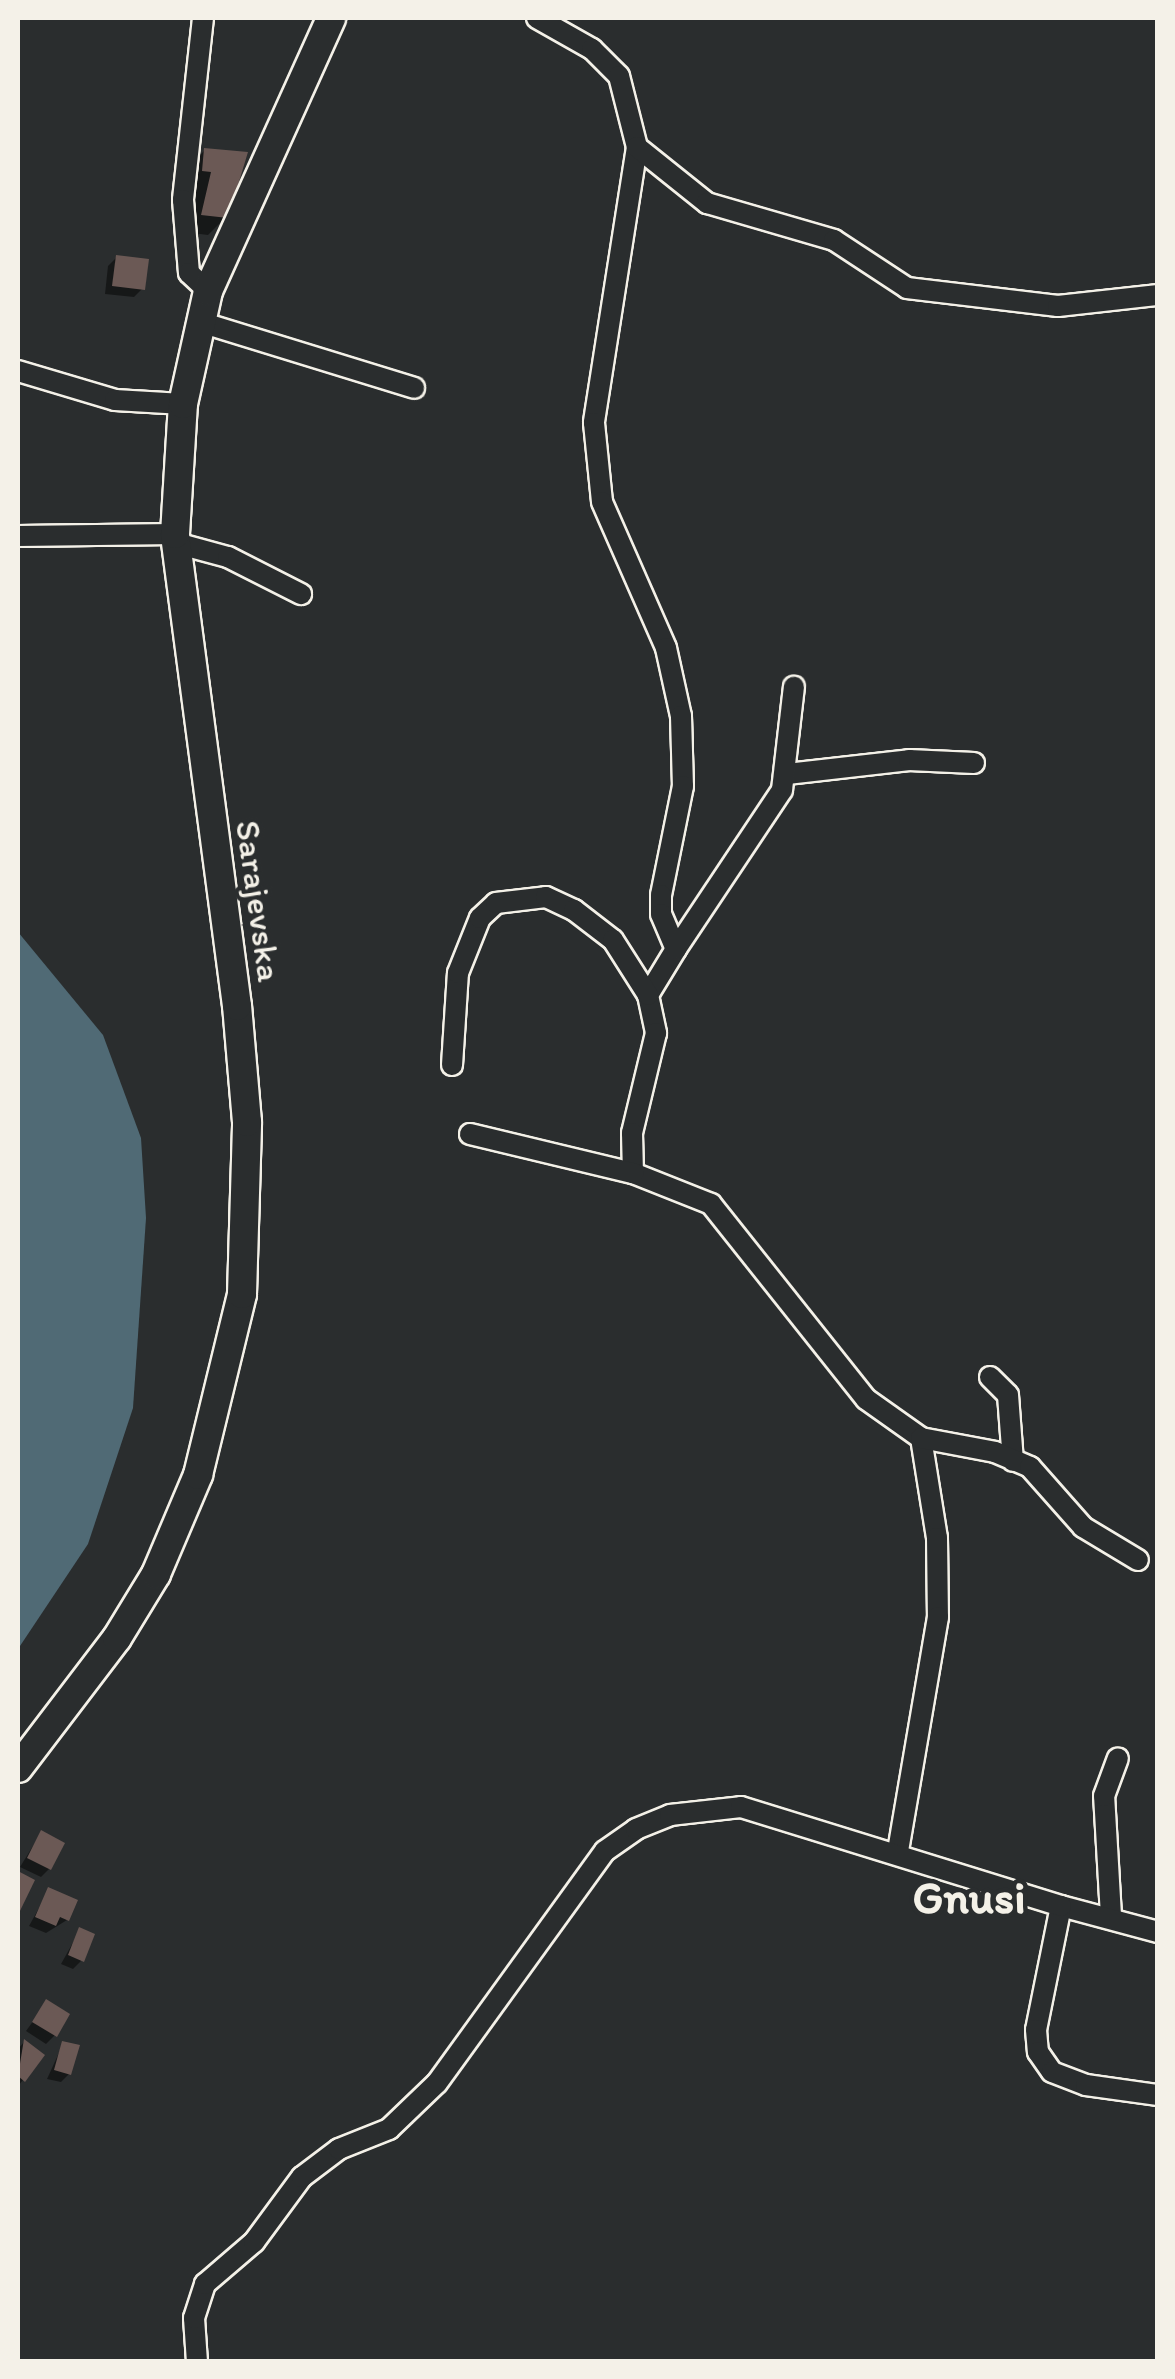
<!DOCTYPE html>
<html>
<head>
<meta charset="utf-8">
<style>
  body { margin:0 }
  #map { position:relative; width:1175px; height:2379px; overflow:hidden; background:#2a2d2e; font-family:Itim,sans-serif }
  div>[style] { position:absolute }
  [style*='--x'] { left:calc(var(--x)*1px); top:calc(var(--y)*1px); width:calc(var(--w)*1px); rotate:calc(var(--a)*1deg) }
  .water>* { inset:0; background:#506a75 }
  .shadow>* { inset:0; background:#0007 }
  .building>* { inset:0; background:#6b5955 }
  .roads { filter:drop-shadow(2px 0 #f4f1e8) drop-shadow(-2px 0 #f4f1e8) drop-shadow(0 2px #f4f1e8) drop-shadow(0 -2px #f4f1e8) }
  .street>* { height:20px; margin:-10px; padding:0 10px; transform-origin:10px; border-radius:10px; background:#2a2d2e }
  .secondary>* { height:28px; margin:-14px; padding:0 14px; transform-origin:14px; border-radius:14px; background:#2a2d2e }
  span { translate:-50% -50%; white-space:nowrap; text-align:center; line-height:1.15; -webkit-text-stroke:9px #2a2d2e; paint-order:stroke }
  .street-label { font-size:35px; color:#f4f1e8 }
  .district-label { font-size:45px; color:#f4f1e8; font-weight:700 }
  .frame { position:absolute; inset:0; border:20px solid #f4f1e8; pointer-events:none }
</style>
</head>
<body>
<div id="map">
  <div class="water">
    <i style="clip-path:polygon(18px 932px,103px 1035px,141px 1138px,146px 1218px,133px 1408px,88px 1544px,18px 1649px)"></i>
  </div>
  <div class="shadow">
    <i style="clip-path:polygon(205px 150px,226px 217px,208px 235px,184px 232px,195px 189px,186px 188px,187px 168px)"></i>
    <i style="clip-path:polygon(116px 258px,143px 288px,134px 297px,105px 294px,108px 266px)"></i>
    <i style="clip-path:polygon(41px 1833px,49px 1869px,41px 1877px,20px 1867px)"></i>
    <i style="clip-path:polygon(49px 1890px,67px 1920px,46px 1933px,29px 1926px)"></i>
    <i style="clip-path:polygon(80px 1930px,82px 1960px,73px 1969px,61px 1964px)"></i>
    <i style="clip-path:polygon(47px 2002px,55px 2035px,46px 2044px,26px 2031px)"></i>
    <i style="clip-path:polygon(24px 2042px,23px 2080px,18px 2086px,18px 2049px)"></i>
    <i style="clip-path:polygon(63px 2044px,69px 2074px,61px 2082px,47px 2079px)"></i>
  </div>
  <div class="building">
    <i style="clip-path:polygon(204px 148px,248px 152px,228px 218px,201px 215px,211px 172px,202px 171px)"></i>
    <i style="clip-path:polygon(116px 255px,149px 259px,145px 290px,112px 286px)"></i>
    <i style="clip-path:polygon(41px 1830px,65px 1843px,51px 1870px,27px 1858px)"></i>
    <i style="clip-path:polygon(18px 1871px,35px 1880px,18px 1915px)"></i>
    <i style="clip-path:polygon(48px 1887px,78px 1900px,69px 1921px,60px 1917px,56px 1926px,35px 1917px)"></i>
    <i style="clip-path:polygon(79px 1927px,95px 1934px,84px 1962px,68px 1955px)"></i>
    <i style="clip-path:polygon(46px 1999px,70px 2014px,57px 2037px,32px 2022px)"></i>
    <i style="clip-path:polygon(24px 2039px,45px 2055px,25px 2082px,18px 2076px)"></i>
    <i style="clip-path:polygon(62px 2041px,80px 2045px,71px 2075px,54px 2070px)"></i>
  </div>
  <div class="roads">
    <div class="street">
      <i style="--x:203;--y:18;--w:183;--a:96.3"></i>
      <i style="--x:183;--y:200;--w:73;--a:85.3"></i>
      <i style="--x:189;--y:273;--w:26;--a:43"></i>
      <i style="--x:537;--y:18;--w:63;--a:29.4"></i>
      <i style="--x:592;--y:49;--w:38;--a:45"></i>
      <i style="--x:619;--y:76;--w:73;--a:75.8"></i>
      <i style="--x:637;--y:147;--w:279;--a:98.9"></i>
      <i style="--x:594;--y:423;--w:79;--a:84.2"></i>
      <i style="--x:602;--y:502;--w:159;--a:66.3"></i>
      <i style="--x:666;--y:648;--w:70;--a:77.6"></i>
      <i style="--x:681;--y:716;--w:70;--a:88.4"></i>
      <i style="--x:683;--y:786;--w:111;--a:101.4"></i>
      <i style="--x:661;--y:895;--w:19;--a:90"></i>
      <i style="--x:661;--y:914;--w:38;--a:67"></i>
      <i style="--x:676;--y:949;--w:54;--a:121.3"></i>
      <i style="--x:648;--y:995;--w:39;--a:78"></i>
      <i style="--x:656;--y:1033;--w:103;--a:103.5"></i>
      <i style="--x:632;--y:1133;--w:40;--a:88.6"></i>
      <i style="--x:633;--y:1173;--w:84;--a:21.7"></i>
      <i style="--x:711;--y:1204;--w:249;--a:51.5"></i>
      <i style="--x:866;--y:1399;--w:67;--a:35.3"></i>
      <i style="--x:921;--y:1438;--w:101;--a:80.9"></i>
      <i style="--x:937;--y:1538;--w:79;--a:89.3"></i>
      <i style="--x:938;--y:1617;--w:238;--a:99.7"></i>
      <i style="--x:637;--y:147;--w:90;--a:38.7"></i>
      <i style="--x:707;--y:203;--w:132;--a:16.2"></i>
      <i style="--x:834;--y:240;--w:87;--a:33.3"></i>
      <i style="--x:907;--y:288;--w:152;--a:6.8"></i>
      <i style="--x:1058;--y:306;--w:101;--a:-6.3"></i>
      <i style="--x:200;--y:322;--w:224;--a:17.1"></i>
      <i style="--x:18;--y:371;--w:101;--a:16.6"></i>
      <i style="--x:115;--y:400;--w:68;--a:3.4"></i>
      <i style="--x:18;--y:536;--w:157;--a:-0.7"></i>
      <i style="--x:176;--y:543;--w:54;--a:15.1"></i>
      <i style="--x:228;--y:557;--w:82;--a:26.9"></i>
      <i style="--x:787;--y:774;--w:123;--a:-6.5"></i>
      <i style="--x:909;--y:760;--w:65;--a:2.6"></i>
      <i style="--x:676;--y:949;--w:191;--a:-56.3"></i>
      <i style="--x:782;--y:790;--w:104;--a:-83.4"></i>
      <i style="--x:452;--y:1065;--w:92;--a:-86.3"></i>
      <i style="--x:458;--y:973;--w:59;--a:-68.2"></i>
      <i style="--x:480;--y:918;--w:22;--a:-43"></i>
      <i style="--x:496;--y:903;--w:50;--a:-6.8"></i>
      <i style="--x:546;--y:897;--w:31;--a:25"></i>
      <i style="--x:574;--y:910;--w:49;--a:37.6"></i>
      <i style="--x:613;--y:940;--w:65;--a:57.5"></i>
      <i style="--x:470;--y:1134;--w:168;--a:13.5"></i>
      <i style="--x:990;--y:1377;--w:25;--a:45"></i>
      <i style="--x:1008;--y:1395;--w:66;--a:85.7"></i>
      <i style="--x:921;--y:1438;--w:75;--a:10.7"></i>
      <i style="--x:995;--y:1452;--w:38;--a:23"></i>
      <i style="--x:1030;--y:1467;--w:80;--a:48.5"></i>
      <i style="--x:1083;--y:1527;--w:64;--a:31"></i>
      <i style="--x:1111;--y:1916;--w:120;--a:-93.3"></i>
      <i style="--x:1104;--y:1796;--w:40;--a:-69.8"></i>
      <i style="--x:1158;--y:1932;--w:100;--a:-165"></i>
      <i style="--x:1061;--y:1906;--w:126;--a:101.4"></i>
      <i style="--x:1036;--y:2030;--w:22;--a:85"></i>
      <i style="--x:1038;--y:2052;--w:24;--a:55"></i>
      <i style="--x:1052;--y:2072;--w:36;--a:21"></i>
      <i style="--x:1086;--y:2085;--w:73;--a:7.9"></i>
      <i style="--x:197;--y:2362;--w:44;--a:-93.9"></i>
      <i style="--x:194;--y:2318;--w:36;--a:-72"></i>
      <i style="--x:205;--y:2284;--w:65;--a:-40.6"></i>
      <i style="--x:254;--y:2242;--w:81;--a:-53.6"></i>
      <i style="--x:302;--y:2177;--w:46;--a:-37.1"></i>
      <i style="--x:339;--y:2149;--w:54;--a:-21.8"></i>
      <i style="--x:389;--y:2129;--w:66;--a:-43.8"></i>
      <i style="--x:437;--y:2083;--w:286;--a:-54.1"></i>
      <i style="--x:605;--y:1851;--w:38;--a:-35"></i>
      <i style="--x:636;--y:1829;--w:37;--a:-22"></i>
      <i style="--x:670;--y:1815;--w:71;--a:-6.4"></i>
      <i style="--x:741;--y:1807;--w:335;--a:17.2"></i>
    </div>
    <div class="secondary">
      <i style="--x:18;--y:1768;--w:163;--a:-52.7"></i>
      <i style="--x:117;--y:1638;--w:75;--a:-58.6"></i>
      <i style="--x:156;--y:1574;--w:108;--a:-67"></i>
      <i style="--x:198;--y:1475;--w:186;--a:-76.3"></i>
      <i style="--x:242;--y:1294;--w:172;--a:-88.3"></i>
      <i style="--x:247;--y:1122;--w:116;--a:-94.9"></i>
      <i style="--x:237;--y:1006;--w:476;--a:-97.5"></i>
      <i style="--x:175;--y:534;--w:130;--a:-86.5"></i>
      <i style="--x:183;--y:404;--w:116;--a:-77.5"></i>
      <i style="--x:208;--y:291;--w:299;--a:-65.7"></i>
    </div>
  </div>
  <div class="street-label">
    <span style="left:259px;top:901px;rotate:82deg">Sarajevska</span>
  </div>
  <div class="district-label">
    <span style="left:969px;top:1898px">Gnusi</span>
  </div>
  <div class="frame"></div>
</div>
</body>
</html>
